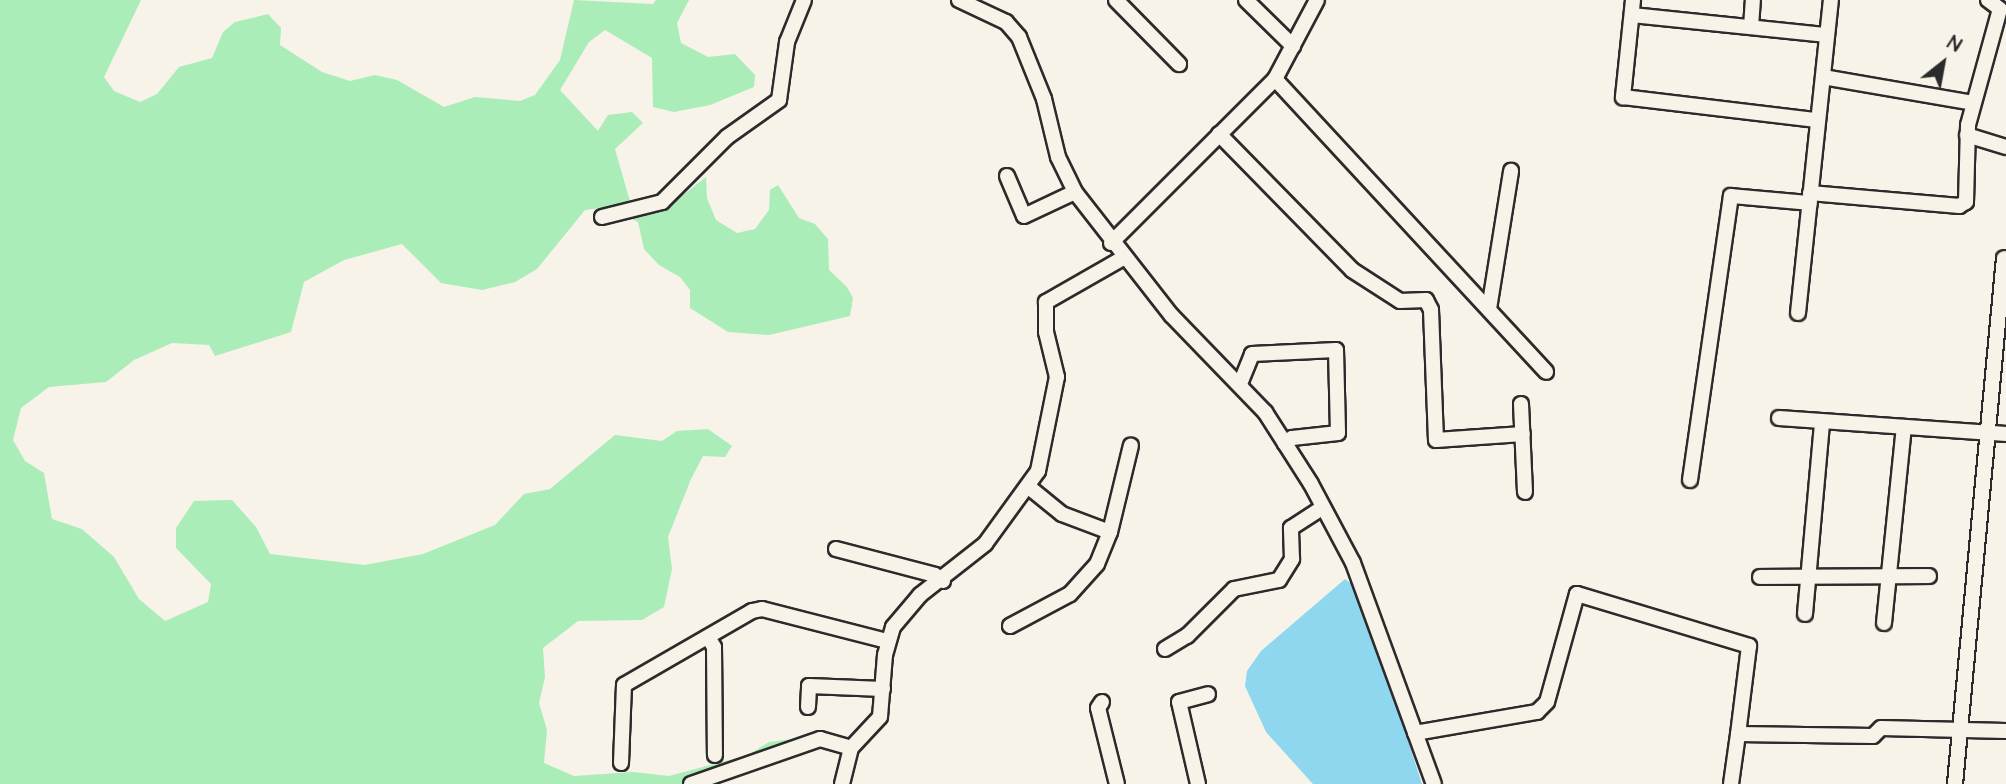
<!DOCTYPE html>
<html>
<head>
<meta charset="utf-8">
<style>
  body { margin:0 }
  #map { position:relative; width:2006px; height:784px; overflow:hidden; background:#f7f3e8; font-family:"Architects Daughter",sans-serif }
  div>[style] { position:absolute }
  [style*='--x'] { left:calc(var(--x)*1px); top:calc(var(--y)*1px); width:calc(var(--w)*1px); rotate:calc(var(--a)*1deg) }
  .green>* { inset:0; background:#aaedb8 }
  .water>* { inset:0; background:#8ed7ef }
  .roads { filter:drop-shadow(2px 0 #2b2b2b) drop-shadow(-2px 0 #2b2b2b) drop-shadow(0 2px #2b2b2b) drop-shadow(0 -2px #2b2b2b) }
  .minor>* { height:14px; margin:-7px; padding:0 7px; transform-origin:7px; border-radius:7px; background:#f7f3e8 }
  span { translate:-50% -50%; white-space:nowrap; text-align:center; line-height:1.15; -webkit-text-stroke:5px #f7f3e8; paint-order:stroke }
  .north { position:absolute; left:1908px; top:28px; width:70px; height:70px; -webkit-text-stroke:5px #f7f3e8; paint-order:stroke; rotate:31deg; font-size:19px; font-weight:700; line-height:28px; text-align:center; color:#2b2b2b }
  .north::after { content:''; display:block; margin:auto; width:24px; height:32px; background:#2b2b2b; clip-path:polygon(50% 0,100% 100%,50% 72%,0 100%) }
</style>
</head>
<body>
<div id="map">
  <div class="green">
    <i style="clip-path:polygon(0 0,141px 0,104px 77px,114px 91px,140px 102px,157px 94px,179px 67px,212px 58px,223px 32px,235px 22px,268px 14px,281px 28px,280px 45px,322px 72px,350px 81px,375px 75px,397px 80px,444px 107px,475px 97px,520px 101px,535px 95px,560px 60px,574px 0,653px 4px,656px 0,689px 0,677px 23px,681px 43px,708px 57px,735px 54px,755px 75px,754px 87px,710px 105px,674px 112px,653px 107px,652px 58px,605px 30px,589px 42px,560px 90px,598px 131px,608px 115px,632px 112px,643px 123px,615px 149px,631px 205px,646px 213px,678px 199px,706px 177px,707px 198px,716px 220px,737px 233px,755px 229px,769px 210px,770px 190px,778px 185px,799px 218px,815px 224px,828px 239px,829px 270px,847px 287px,853px 298px,850px 316px,769px 335px,728px 332px,690px 308px,690px 290px,680px 277px,659px 265px,644px 249px,638px 222px,608px 207px,585px 210px,537px 269px,515px 282px,482px 290px,441px 283px,402px 244px,344px 260px,304px 282px,291px 332px,215px 356px,209px 345px,172px 343px,134px 360px,106px 382px,49px 387px,21px 408px,13px 440px,25px 461px,44px 473px,52px 519px,82px 529px,114px 557px,139px 599px,165px 621px,208px 602px,211px 584px,176px 548px,176px 528px,194px 501px,232px 500px,256px 527px,270px 554px,365px 565px,423px 554px,495px 525px,524px 494px,550px 489px,615px 435px,662px 441px,677px 431px,708px 429px,732px 446px,725px 457px,703px 456px,691px 479px,668px 537px,672px 569px,664px 607px,642px 620px,578px 621px,543px 648px,545px 677px,539px 703px,547px 730px,544px 763px,574px 776px,633px 772px,669px 776px,748px 755px,769px 742px,819px 736px,816px 750px,716px 784px,0 784px)"></i>
  </div>
  <div class="water">
    <i style="clip-path:polygon(1345px 579px,1354px 586px,1378px 649px,1422px 784px,1313px 784px,1266px 732px,1245px 686px,1247px 671px,1261px 651px)"></i>
  </div>
  <div class="roads">
    <div class="minor">
      <i style="--x:959;--y:0;--w:52;--a:25.1"></i>
      <i style="--x:1006;--y:22;--w:20;--a:49"></i>
      <i style="--x:1019;--y:37;--w:67;--a:68"></i>
      <i style="--x:1044;--y:99;--w:60;--a:76.4"></i>
      <i style="--x:1058;--y:157;--w:39;--a:64"></i>
      <i style="--x:1075;--y:192;--w:157;--a:52"></i>
      <i style="--x:1172;--y:316;--w:134;--a:45.9"></i>
      <i style="--x:1265;--y:412;--w:85;--a:57.4"></i>
      <i style="--x:1311;--y:484;--w:89;--a:62"></i>
      <i style="--x:1353;--y:563;--w:235;--a:69.9"></i>
      <i style="--x:1116;--y:0;--w:90;--a:45.5"></i>
      <i style="--x:1246;--y:0;--w:66;--a:44.4"></i>
      <i style="--x:1633;--y:0;--w:98;--a:95.9"></i>
      <i style="--x:1623;--y:97;--w:195;--a:6.8"></i>
      <i style="--x:1632;--y:15;--w:196;--a:5.9"></i>
      <i style="--x:1751;--y:27;--w:27;--a:-86"></i>
      <i style="--x:1823;--y:77;--w:152;--a:9.8"></i>
      <i style="--x:1275;--y:79;--w:399;--a:47.2"></i>
      <i style="--x:1219;--y:134;--w:190;--a:45.6"></i>
      <i style="--x:1352;--y:270;--w:57;--a:32.9"></i>
      <i style="--x:1400;--y:301;--w:26;--a:-2"></i>
      <i style="--x:1426;--y:300;--w:11;--a:63"></i>
      <i style="--x:1431;--y:310;--w:130;--a:87.8"></i>
      <i style="--x:1436;--y:440;--w:87;--a:-3.9"></i>
      <i style="--x:1967;--y:135;--w:41;--a:17.1"></i>
      <i style="--x:1007;--y:176;--w:43;--a:67"></i>
      <i style="--x:1024;--y:216;--w:56;--a:-25.2"></i>
      <i style="--x:1810;--y:193;--w:150;--a:5"></i>
      <i style="--x:1959;--y:206;--w:8;--a:-30"></i>
      <i style="--x:1966;--y:202;--w:77;--a:-88.5"></i>
      <i style="--x:1968;--y:125;--w:120;--a:-74.6"></i>
      <i style="--x:2000;--y:9;--w:15;--a:-143"></i>
      <i style="--x:602;--y:217;--w:62;--a:-14"></i>
      <i style="--x:662;--y:202;--w:92;--a:-45"></i>
      <i style="--x:727;--y:137;--w:64;--a:-35.4"></i>
      <i style="--x:779;--y:100;--w:59;--a:-82.1"></i>
      <i style="--x:787;--y:42;--w:45;--a:-68"></i>
      <i style="--x:1111;--y:243;--w:232;--a:-45"></i>
      <i style="--x:1275;--y:79;--w:89;--a:-62"></i>
      <i style="--x:1489;--y:309;--w:140;--a:-80.9"></i>
      <i style="--x:1798;--y:313;--w:315;--a:-84"></i>
      <i style="--x:1240;--y:384;--w:32;--a:-68"></i>
      <i style="--x:1252;--y:354;--w:84;--a:-2.7"></i>
      <i style="--x:1336;--y:350;--w:83;--a:88.6"></i>
      <i style="--x:1338;--y:433;--w:46;--a:173.8"></i>
      <i style="--x:1292;--y:438;--w:9;--a:144"></i>
      <i style="--x:1521;--y:404;--w:88;--a:87.4"></i>
      <i style="--x:1779;--y:418;--w:228;--a:4"></i>
      <i style="--x:1690;--y:480;--w:287;--a:-81.8"></i>
      <i style="--x:1731;--y:196;--w:79;--a:5.1"></i>
      <i style="--x:1030;--y:488;--w:41;--a:39.1"></i>
      <i style="--x:1062;--y:514;--w:51;--a:20.6"></i>
      <i style="--x:1110;--y:532;--w:89;--a:-76.4"></i>
      <i style="--x:836;--y:549;--w:102;--a:14.7"></i>
      <i style="--x:935;--y:575;--w:10;--a:37"></i>
      <i style="--x:1760;--y:577;--w:169;--a:-0.3"></i>
      <i style="--x:1805;--y:614;--w:193;--a:-84.9"></i>
      <i style="--x:1884;--y:623;--w:197;--a:-84.2"></i>
      <i style="--x:1010;--y:626;--w:68;--a:-28.1"></i>
      <i style="--x:1070;--y:594;--w:40;--a:-48"></i>
      <i style="--x:1097;--y:564;--w:35;--a:-68"></i>
      <i style="--x:708;--y:637;--w:12;--a:59"></i>
      <i style="--x:714;--y:647;--w:108;--a:89.5"></i>
      <i style="--x:1165;--y:649;--w:26;--a:-31"></i>
      <i style="--x:1187;--y:636;--w:66;--a:-45"></i>
      <i style="--x:1234;--y:589;--w:46;--a:-11.3"></i>
      <i style="--x:1279;--y:580;--w:25;--a:-58"></i>
      <i style="--x:1292;--y:559;--w:31;--a:-92"></i>
      <i style="--x:1291;--y:528;--w:38;--a:-33"></i>
      <i style="--x:1102;--y:702;--w:7;--a:124"></i>
      <i style="--x:1098;--y:708;--w:78;--a:76"></i>
      <i style="--x:808;--y:707;--w:21;--a:-87"></i>
      <i style="--x:809;--y:686;--w:74;--a:2.3"></i>
      <i style="--x:1415;--y:733;--w:124;--a:-9.8"></i>
      <i style="--x:1537;--y:712;--w:14;--a:-45"></i>
      <i style="--x:1547;--y:702;--w:112;--a:-74.5"></i>
      <i style="--x:1577;--y:594;--w:180;--a:16.8"></i>
      <i style="--x:1749;--y:646;--w:89;--a:97.1"></i>
      <i style="--x:621;--y:763;--w:78;--a:-87.8"></i>
      <i style="--x:624;--y:685;--w:148;--a:-30"></i>
      <i style="--x:752;--y:611;--w:10;--a:-11"></i>
      <i style="--x:762;--y:609;--w:129;--a:14.4"></i>
      <i style="--x:691;--y:784;--w:137;--a:-19.2"></i>
      <i style="--x:820;--y:739;--w:32;--a:16"></i>
      <i style="--x:842;--y:784;--w:37;--a:-76"></i>
      <i style="--x:851;--y:748;--w:42;--a:-46.9"></i>
      <i style="--x:880;--y:717;--w:62;--a:-85.4"></i>
      <i style="--x:885;--y:655;--w:29;--a:-74"></i>
      <i style="--x:893;--y:627;--w:42;--a:-49.8"></i>
      <i style="--x:920;--y:595;--w:83;--a:-38.1"></i>
      <i style="--x:985;--y:544;--w:90;--a:-54"></i>
      <i style="--x:1038;--y:471;--w:96;--a:-78.6"></i>
      <i style="--x:1057;--y:377;--w:46;--a:-103.7"></i>
      <i style="--x:1046;--y:332;--w:30;--a:-90"></i>
      <i style="--x:1046;--y:302;--w:89;--a:-29.7"></i>
      <i style="--x:1198;--y:784;--w:84;--a:-103"></i>
      <i style="--x:1179;--y:702;--w:30;--a:-15"></i>
      <i style="--x:1731;--y:784;--w:50;--a:-82"></i>
      <i style="--x:1738;--y:734;--w:135;--a:0.8"></i>
      <i style="--x:1873;--y:736;--w:11;--a:-45"></i>
      <i style="--x:1881;--y:728;--w:125;--a:1.4"></i>
      <i style="--x:1955;--y:784;--w:528;--a:-84.68"></i>
    </div>
  </div>
  <div class="north">N</div>
</div>
</body>
</html>
